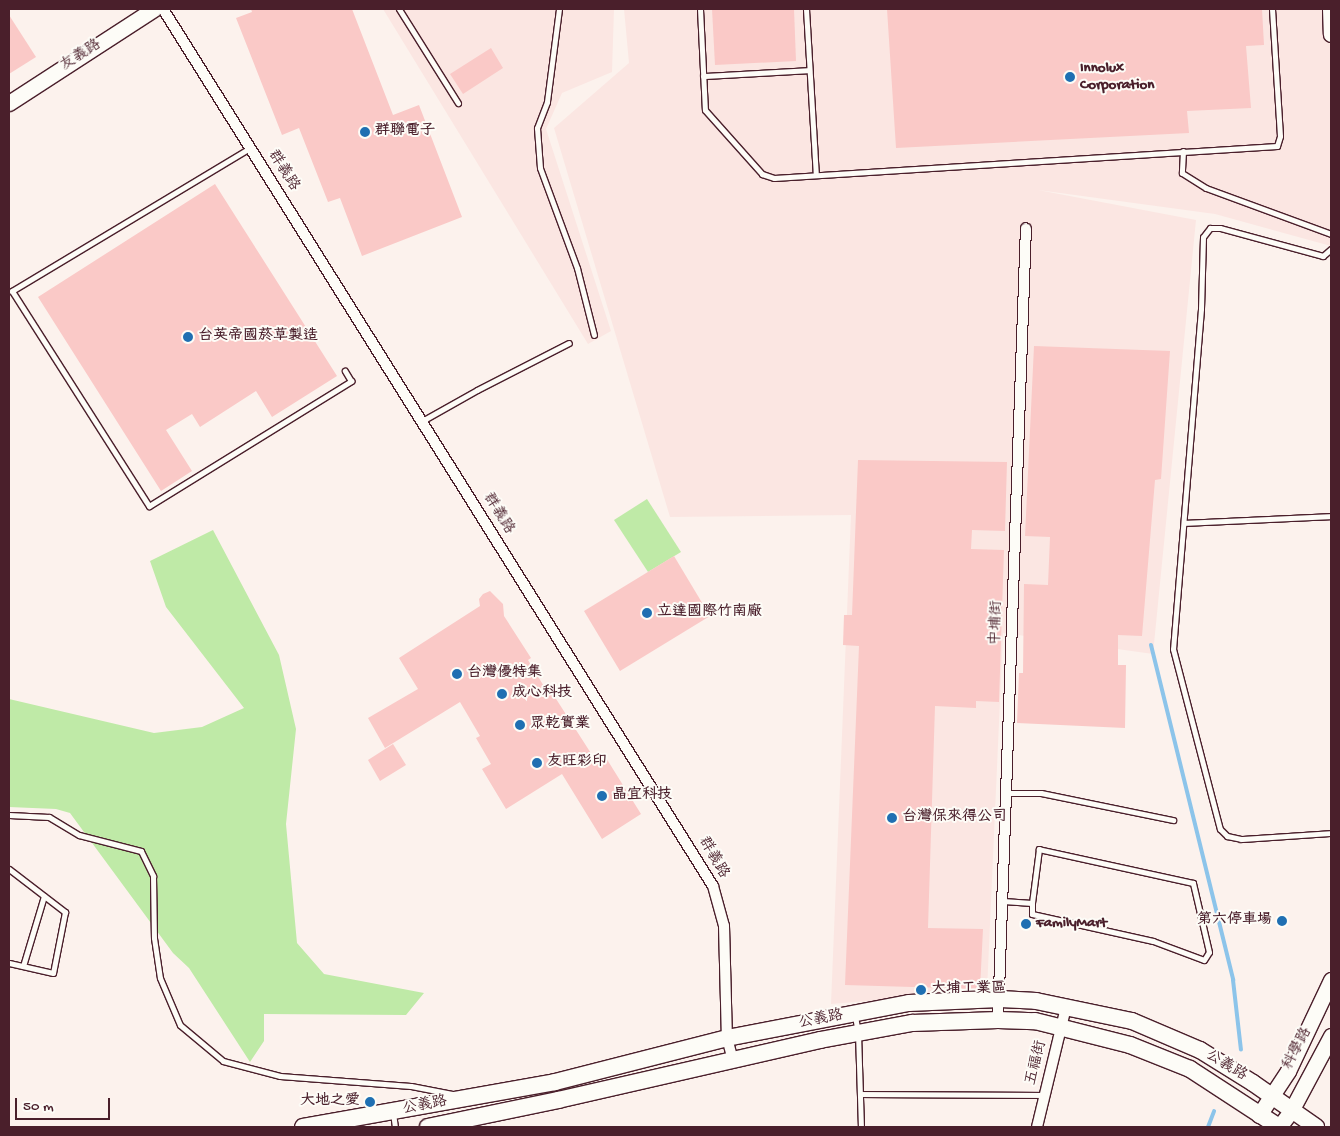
<!DOCTYPE html>
<html>
<head>
<meta charset="utf-8">
<style>
  body { margin:0 }
  #map { position:relative; width:1340px; height:1136px; overflow:hidden; background:#fcf2ed; font-family:"Gochi Hand","LXGW WenKai TC",sans-serif }
  div>[style] { position:absolute }
  [style*='--x'] { left:calc(var(--x)*1px); top:calc(var(--y)*1px); width:calc(var(--w)*1px); rotate:calc(var(--a)*1deg) }
  .built>* { inset:0; background:#fbe6e2 }
  .green>* { inset:0; background:#bfeaa7 }
  .stream>* { height:4px; margin:-2px; padding:0 2px; transform-origin:2px; border-radius:2px; background:#8cc4ea }
  .building>* { inset:0; background:#fac9c7 }
  .roads { filter:drop-shadow(1px 0 #4a1f2b) drop-shadow(-1px 0 #4a1f2b) drop-shadow(0 1px #4a1f2b) drop-shadow(0 -1px #4a1f2b) }
  .lane>* { height:5px; margin:-2.5px; padding:0 2.5px; transform-origin:2.5px; border-radius:2.5px; background:#fdfcf7 }
  .street>* { height:10px; margin:-5px; padding:0 5px; transform-origin:5px; border-radius:5px; background:#fdfcf7 }
  .secondary>* { height:15px; margin:-7.5px; padding:0 7.5px; transform-origin:7.5px; border-radius:7.5px; background:#fdfcf7 }
  .primary>* { height:16px; margin:-8px; padding:0 8px; transform-origin:8px; border-radius:8px; background:#fdfcf7 }
  .dots>* { width:14px; height:14px; translate:-50% -50%; box-sizing:border-box; border:2px solid #fdfcf7; border-radius:50% }
  span { translate:-50% -50%; white-space:nowrap; text-align:center; line-height:1.15; -webkit-text-stroke:4px #fdfcf7; paint-order:stroke }
  .street-label { font-size:15px; color:#4a1f2b }
  .poi-label { font-size:15px; color:#4a1f2b; font-weight:700 }
  .left { translate:0 -50%; text-align:left }
  .right { translate:-100% -50%; text-align:right }
  .frame { position:absolute; inset:0; border:10px solid #4a1f2b; pointer-events:none }
  .scale { position:absolute; left:15px; top:1098px; width:95px; height:22px; box-sizing:border-box; border:2px solid #4a1f2b; border-top:0; padding-left:6px; font-size:15px; line-height:18px; white-space:nowrap; color:#4a1f2b; -webkit-text-stroke:4px #fdfcf7; paint-order:stroke }
</style>
</head>
<body>
<div id="map">
  <div class="built">
    <i style="clip-path:polygon(383px 9px,614px 9px,612px 72px,562px 93px,546px 129px,611px 331px,588px 344px)"></i>
    <i style="clip-path:polygon(624px 9px,1331px 9px,1331px 246px,1215px 214px,1038px 190px,1196px 220px,1153px 654px,1003px 633px,987px 991px,831px 1004px,851px 515px,670px 517px,554px 128px,629px 63px)"></i>
  </div>
  <div class="green">
    <i style="clip-path:polygon(647px 499px,681px 552px,648px 572px,614px 520px)"></i>
    <i style="clip-path:polygon(213px 530px,279px 655px,296px 729px,286px 824px,297px 943px,324px 974px,424px 993px,406px 1015px,264px 1014px,264px 1041px,250px 1062px,189px 968px,173px 953px,70px 813px,56px 809px,9px 807px,9px 699px,154px 733px,202px 727px,244px 708px,166px 607px,150px 561px)"></i>
  </div>
  <div class="stream">
    <i style="--x:1151;--y:645;--w:345;--a:76.2"></i>
    <i style="--x:1233;--y:980;--w:70;--a:83.5"></i>
    <i style="--x:1208;--y:1127;--w:17;--a:-69"></i>
  </div>
  <div class="building">
    <i style="clip-path:polygon(251px 9px,352px 9px,393px 115px,419px 105px,462px 217px,362px 256px,340px 198px,328px 202px,299px 128px,282px 135px,236px 18px,252px 12px)"></i>
    <i style="clip-path:polygon(712px 9px,794px 9px,796px 61px,715px 65px)"></i>
    <i style="clip-path:polygon(887px 9px,1262px 9px,1264px 45px,1246px 46px,1251px 108px,1187px 111px,1189px 133px,896px 148px)"></i>
    <i style="clip-path:polygon(9px 15px,36px 57px,9px 74px)"></i>
    <i style="clip-path:polygon(491px 48px,503px 68px,463px 94px,450px 74px)"></i>
    <i style="clip-path:polygon(215px 184px,337px 376px,272px 417px,256px 391px,200px 427px,192px 414px,166px 430px,192px 471px,161px 491px,38px 297px)"></i>
    <i style="clip-path:polygon(1034px 346px,1170px 351px,1161px 479px,1155px 480px,1142px 636px,1118px 635px,1118px 665px,1126px 665px,1125px 728px,1017px 723px,1019px 673px,1023px 673px,1024px 584px,1048px 585px,1050px 537px,1025px 536px)"></i>
    <i style="clip-path:polygon(858px 460px,1007px 462px,1005px 531px,972px 530px,971px 549px,1004px 550px,999px 702px,976px 701px,976px 708px,935px 706px,928px 928px,983px 929px,980px 989px,845px 985px,859px 646px,843px 645px,844px 615px,852px 615px)"></i>
    <i style="clip-path:polygon(674px 556px,710px 616px,620px 671px,584px 611px)"></i>
    <i style="clip-path:polygon(490px 591px,503px 604px,504px 616px,531px 658px,528px 660px,548px 693px,551px 691px,594px 758px,603px 753px,641px 814px,602px 839px,562px 774px,506px 809px,482px 769px,491px 764px,476px 738px,480px 736px,460px 702px,385px 748px,368px 718px,418px 689px,399px 658px,480px 606px,479px 599px,483px 594px)"></i>
    <i style="clip-path:polygon(393px 744px,406px 765px,380px 781px,368px 760px)"></i>
  </div>
  <div class="roads">
    <div class="lane">
      <i style="--x:399;--y:9;--w:111;--a:57.9"></i>
      <i style="--x:559;--y:9;--w:94;--a:97.4"></i>
      <i style="--x:547;--y:102;--w:28;--a:111"></i>
      <i style="--x:537;--y:128;--w:40;--a:85.7"></i>
      <i style="--x:540;--y:168;--w:107;--a:69.7"></i>
      <i style="--x:577;--y:268;--w:69;--a:75.8"></i>
      <i style="--x:700;--y:9;--w:101;--a:87.2"></i>
      <i style="--x:705;--y:110;--w:86;--a:48.3"></i>
      <i style="--x:762;--y:174;--w:13;--a:18"></i>
      <i style="--x:774;--y:178;--w:504;--a:-3.64"></i>
      <i style="--x:1277;--y:146;--w:10;--a:-73"></i>
      <i style="--x:1280;--y:136;--w:127;--a:-93.6"></i>
      <i style="--x:806;--y:9;--w:166;--a:86.6"></i>
      <i style="--x:703;--y:76;--w:106;--a:-3.2"></i>
      <i style="--x:250;--y:148;--w:278;--a:149"></i>
      <i style="--x:12;--y:291;--w:255;--a:57.5"></i>
      <i style="--x:149;--y:506;--w:238;--a:-31.7"></i>
      <i style="--x:351;--y:381;--w:12;--a:-121"></i>
      <i style="--x:1183;--y:151;--w:22;--a:93"></i>
      <i style="--x:1182;--y:173;--w:28;--a:32"></i>
      <i style="--x:1206;--y:188;--w:133;--a:20.2"></i>
      <i style="--x:1331;--y:249;--w:11;--a:139"></i>
      <i style="--x:1323;--y:256;--w:107;--a:-164.8"></i>
      <i style="--x:1220;--y:228;--w:10;--a:180"></i>
      <i style="--x:1210;--y:228;--w:11;--a:128"></i>
      <i style="--x:1203;--y:237;--w:72;--a:91.6"></i>
      <i style="--x:1201;--y:309;--w:341;--a:94.7"></i>
      <i style="--x:1173;--y:649;--w:186;--a:75.4"></i>
      <i style="--x:1220;--y:829;--w:10;--a:45"></i>
      <i style="--x:1227;--y:836;--w:14;--a:12"></i>
      <i style="--x:1241;--y:839;--w:90;--a:-3.8"></i>
      <i style="--x:422;--y:421;--w:63;--a:-29.4"></i>
      <i style="--x:477;--y:390;--w:103;--a:-27.1"></i>
      <i style="--x:1185;--y:523;--w:146;--a:-2.7"></i>
      <i style="--x:1007;--y:793;--w:34;--a:0"></i>
      <i style="--x:1041;--y:793;--w:135;--a:11.6"></i>
      <i style="--x:9;--y:815;--w:40;--a:2.9"></i>
      <i style="--x:49;--y:817;--w:35;--a:31"></i>
      <i style="--x:79;--y:835;--w:64;--a:14.5"></i>
      <i style="--x:141;--y:851;--w:28;--a:64"></i>
      <i style="--x:153;--y:876;--w:62;--a:89.1"></i>
      <i style="--x:154;--y:938;--w:40;--a:81.5"></i>
      <i style="--x:160;--y:978;--w:51;--a:66.9"></i>
      <i style="--x:180;--y:1025;--w:56;--a:39.9"></i>
      <i style="--x:223;--y:1061;--w:59;--a:14.7"></i>
      <i style="--x:280;--y:1076;--w:131;--a:4.4"></i>
      <i style="--x:411;--y:1086;--w:42;--a:11"></i>
      <i style="--x:9;--y:869;--w:71;--a:37.5"></i>
      <i style="--x:65;--y:912;--w:62;--a:101.1"></i>
      <i style="--x:53;--y:973;--w:45;--a:-167.2"></i>
      <i style="--x:1003;--y:901;--w:29;--a:4"></i>
      <i style="--x:1032;--y:903;--w:11;--a:90"></i>
      <i style="--x:1032;--y:914;--w:124;--a:12.6"></i>
      <i style="--x:1153;--y:941;--w:54;--a:20.4"></i>
      <i style="--x:1204;--y:960;--w:9;--a:-58"></i>
      <i style="--x:1209;--y:952;--w:71;--a:-103.1"></i>
      <i style="--x:1193;--y:883;--w:158;--a:-167.6"></i>
      <i style="--x:1039;--y:849;--w:54;--a:97.4"></i>
      <i style="--x:23;--y:966;--w:73;--a:-73.3"></i>
      <i style="--x:855;--y:1016;--w:17;--a:80"></i>
      <i style="--x:858;--y:1033;--w:94;--a:88.2"></i>
      <i style="--x:860;--y:1094;--w:184;--a:0.3"></i>
      <i style="--x:393;--y:1113;--w:14;--a:82"></i>
    </div>
    <div class="street">
      <i style="--x:163;--y:9;--w:1035;--a:57.91"></i>
      <i style="--x:713;--y:886;--w:41;--a:74.6"></i>
      <i style="--x:724;--y:926;--w:112;--a:88.5"></i>
      <i style="--x:727;--y:1038;--w:23;--a:75"></i>
      <i style="--x:998;--y:1020;--w:792;--a:-87.98"></i>
      <i style="--x:1037;--y:1127;--w:123;--a:-76.4"></i>
    </div>
    <div class="secondary">
      <i style="--x:1330;--y:9;--w:25;--a:88"></i>
      <i style="--x:9;--y:103;--w:173;--a:-33"></i>
      <i style="--x:1259;--y:1115;--w:53;--a:-56.6"></i>
      <i style="--x:1288;--y:1071;--w:101;--a:-64.7"></i>
      <i style="--x:1279;--y:1127;--w:20;--a:-53"></i>
      <i style="--x:1291;--y:1111;--w:85;--a:-61.9"></i>
    </div>
    <div class="primary">
      <i style="--x:303;--y:1127;--w:256;--a:-10.1"></i>
      <i style="--x:555;--y:1082;--w:178;--a:-14.3"></i>
      <i style="--x:727;--y:1038;--w:185;--a:-10.9"></i>
      <i style="--x:909;--y:1003;--w:91;--a:-2.5"></i>
      <i style="--x:1000;--y:999;--w:36;--a:3"></i>
      <i style="--x:1036;--y:1001;--w:98;--a:11.8"></i>
      <i style="--x:1132;--y:1021;--w:74;--a:23.1"></i>
      <i style="--x:1200;--y:1050;--w:62;--a:31.9"></i>
      <i style="--x:1253;--y:1083;--w:77;--a:34.9"></i>
      <i style="--x:428;--y:1127;--w:133;--a:-11.7"></i>
      <i style="--x:558;--y:1100;--w:269;--a:-12.9"></i>
      <i style="--x:820;--y:1040;--w:94;--a:-10.5"></i>
      <i style="--x:912;--y:1023;--w:86;--a:-2"></i>
      <i style="--x:998;--y:1020;--w:37;--a:2"></i>
      <i style="--x:1035;--y:1021;--w:98;--a:14.2"></i>
      <i style="--x:1130;--y:1045;--w:65;--a:21.8"></i>
      <i style="--x:1190;--y:1069;--w:106;--a:33.1"></i>
    </div>
  </div>
  <div class="dots">
    <i style="left:1070px;top:77px;background:#1f6fb2"></i>
    <i style="left:365px;top:132px;background:#1f6fb2"></i>
    <i style="left:188px;top:337px;background:#1f6fb2"></i>
    <i style="left:647px;top:613px;background:#1f6fb2"></i>
    <i style="left:457px;top:674px;background:#1f6fb2"></i>
    <i style="left:502px;top:694px;background:#1f6fb2"></i>
    <i style="left:520px;top:725px;background:#1f6fb2"></i>
    <i style="left:537px;top:763px;background:#1f6fb2"></i>
    <i style="left:602px;top:796px;background:#1f6fb2"></i>
    <i style="left:892px;top:818px;background:#1f6fb2"></i>
    <i style="left:1282px;top:921px;background:#1f6fb2"></i>
    <i style="left:1026px;top:924px;background:#1f6fb2"></i>
    <i style="left:921px;top:990px;background:#1f6fb2"></i>
    <i style="left:370px;top:1102px;background:#1f6fb2"></i>
  </div>
  <div class="street-label">
    <span style="left:81px;top:56px;rotate:-33deg">友義路</span>
    <span style="left:283px;top:171px;rotate:58deg">群義路</span>
    <span style="left:498px;top:514px;rotate:58deg">群義路</span>
    <span style="left:997px;top:623px;rotate:-88deg">中埔街</span>
    <span style="left:713px;top:858px;rotate:60deg">群義路</span>
    <span style="left:821px;top:1020px;rotate:-11deg">公義路</span>
    <span style="left:1298px;top:1049px;rotate:-63deg">科學路</span>
    <span style="left:1037px;top:1063px;rotate:-76deg">五福街</span>
    <span style="left:1226px;top:1066px;rotate:31deg">公義路</span>
    <span style="left:425px;top:1106px;rotate:-11deg">公義路</span>
  </div>
  <div class="poi-label">
    <span class="left" style="left:1080px;top:77px">Innolux<br>Corporation</span>
    <span class="left" style="left:375px;top:132px">群聯電子</span>
    <span class="left" style="left:198px;top:337px">台英帝國菸草製造</span>
    <span class="left" style="left:657px;top:613px">立達國際竹南廠</span>
    <span class="left" style="left:467px;top:674px">台灣優特集</span>
    <span class="left" style="left:512px;top:694px">成心科技</span>
    <span class="left" style="left:530px;top:725px">眾乾實業</span>
    <span class="left" style="left:547px;top:763px">友旺彩印</span>
    <span class="left" style="left:612px;top:796px">晶宜科技</span>
    <span class="left" style="left:902px;top:818px">台灣保來得公司</span>
    <span class="right" style="left:1272px;top:921px">第六停車場</span>
    <span class="left" style="left:1036px;top:924px">FamilyMart</span>
    <span class="left" style="left:931px;top:990px">大埔工業區</span>
    <span class="right" style="left:360px;top:1102px">大地之愛</span>
  </div>
  <div class="frame"></div>
  <div class="scale">50 m</div>
</div>
</body>
</html>
